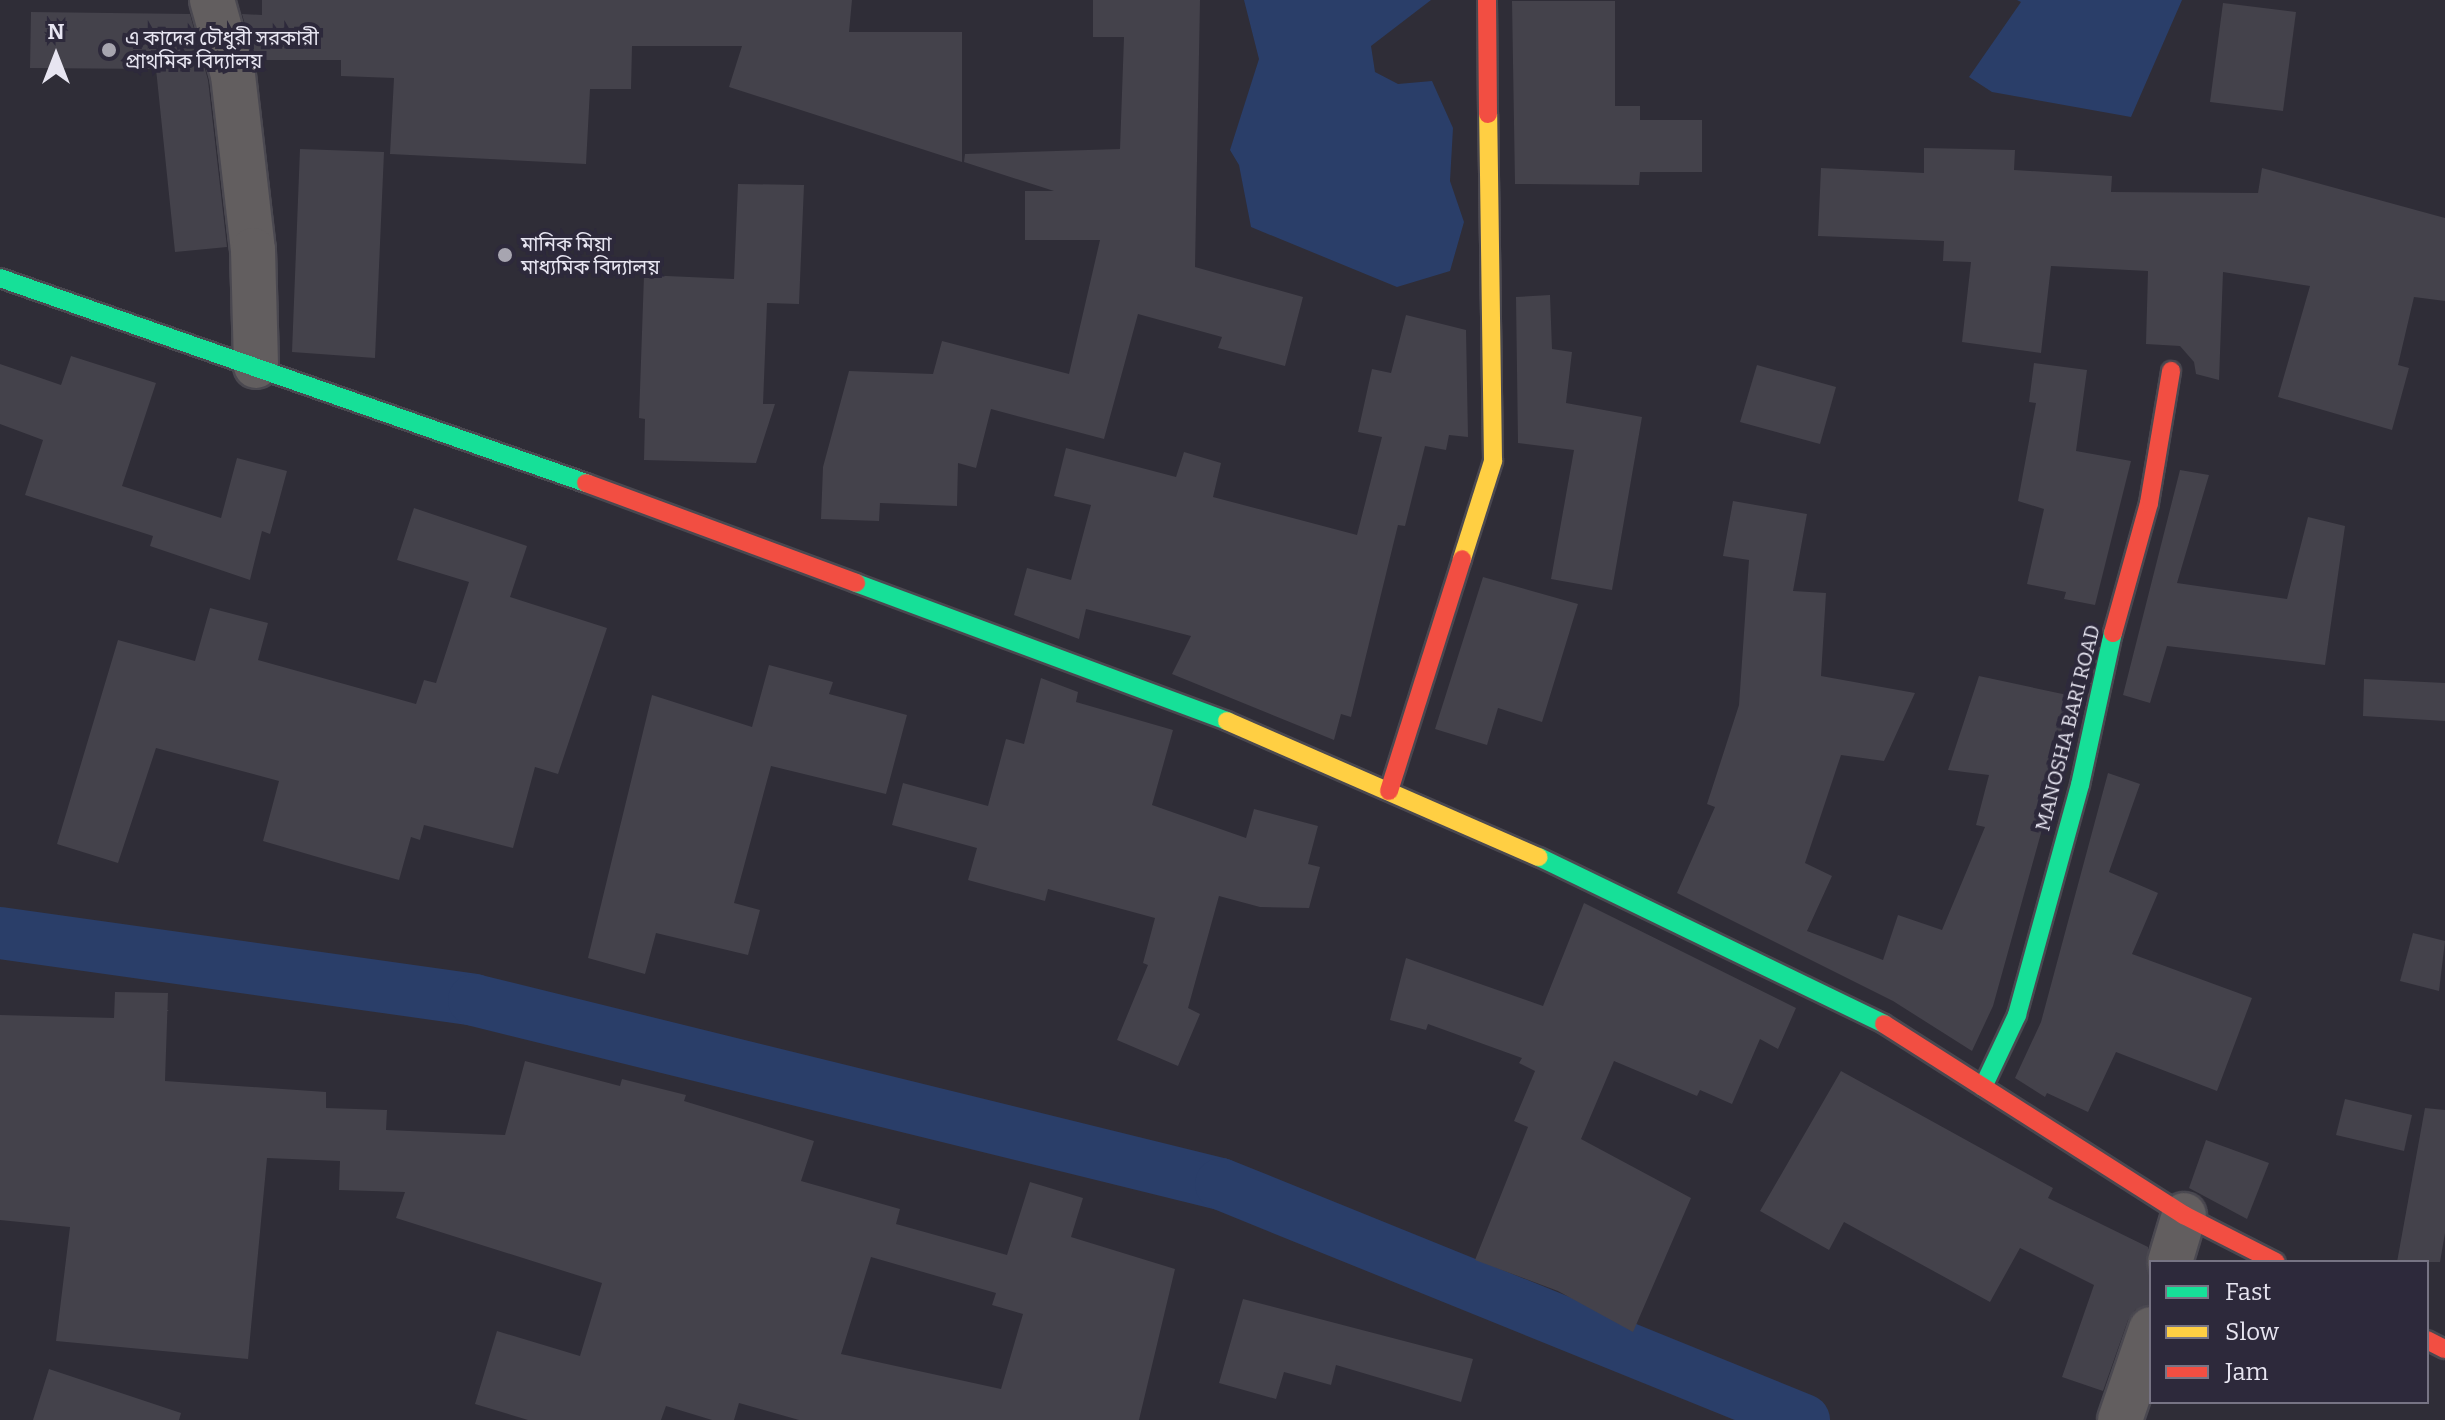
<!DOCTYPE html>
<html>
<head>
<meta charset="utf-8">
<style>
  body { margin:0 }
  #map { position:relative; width:2445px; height:1420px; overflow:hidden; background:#2f2d37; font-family:Bitter,"Noto Sans Bengali",serif }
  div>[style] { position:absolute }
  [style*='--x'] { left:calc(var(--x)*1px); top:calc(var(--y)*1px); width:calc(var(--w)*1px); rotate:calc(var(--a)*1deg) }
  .water>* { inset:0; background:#2a3e69 }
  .canal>* { height:52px; margin:-26px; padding:0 26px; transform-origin:26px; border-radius:26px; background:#2a3e69 }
  .building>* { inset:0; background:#44424b }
  .roads { filter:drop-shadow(2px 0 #4a4850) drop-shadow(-2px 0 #4a4850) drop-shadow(0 2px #4a4850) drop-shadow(0 -2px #4a4850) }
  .street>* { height:44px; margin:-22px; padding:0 22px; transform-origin:22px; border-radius:22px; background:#625e5f }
  .fast>* { height:18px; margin:-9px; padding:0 9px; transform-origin:9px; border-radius:9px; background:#16e098 }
  .slow>* { height:18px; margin:-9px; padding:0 9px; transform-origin:9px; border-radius:9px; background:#ffcf43 }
  .jam>* { height:18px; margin:-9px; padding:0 9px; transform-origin:9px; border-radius:9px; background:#f24e42 }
  .dots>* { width:22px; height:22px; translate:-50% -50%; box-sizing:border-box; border:4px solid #2d293b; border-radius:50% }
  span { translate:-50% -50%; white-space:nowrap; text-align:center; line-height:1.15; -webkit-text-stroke:8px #2d293b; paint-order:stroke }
  .poi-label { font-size:20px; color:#e7e5f1 }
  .left { translate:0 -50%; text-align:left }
  .street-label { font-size:20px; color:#e7e5f1 }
  .legend { position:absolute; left:2149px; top:1260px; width:280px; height:144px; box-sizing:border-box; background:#2d293b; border:2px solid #777484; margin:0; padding:10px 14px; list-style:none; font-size:24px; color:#e7e5f1 }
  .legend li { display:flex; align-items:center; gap:16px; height:40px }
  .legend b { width:40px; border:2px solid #777484 }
  .north { position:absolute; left:16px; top:16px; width:80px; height:80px; -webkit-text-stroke:6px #2d293b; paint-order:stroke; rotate:0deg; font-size:22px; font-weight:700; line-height:32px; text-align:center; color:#e7e5f1 }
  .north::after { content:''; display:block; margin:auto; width:28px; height:36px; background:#e7e5f1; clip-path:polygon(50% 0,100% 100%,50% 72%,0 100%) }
</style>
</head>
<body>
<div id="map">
  <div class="water">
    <i style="clip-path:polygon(1244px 0,1431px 0,1371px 46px,1375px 72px,1398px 84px,1432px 81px,1453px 128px,1450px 181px,1464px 222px,1450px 271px,1397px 287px,1251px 227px,1239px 165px,1230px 150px,1259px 59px)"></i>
    <i style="clip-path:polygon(2017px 0,2182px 0,2131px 117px,1992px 92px,1969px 77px,2021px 2px)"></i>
  </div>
  <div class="canal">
    <i style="--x:0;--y:933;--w:479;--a:8"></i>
    <i style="--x:474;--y:1000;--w:769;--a:13.84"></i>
    <i style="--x:1221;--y:1184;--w:629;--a:22.04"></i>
  </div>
  <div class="building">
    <i style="clip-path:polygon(262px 0,852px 0,849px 32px,962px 32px,962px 162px,729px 87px,742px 46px,632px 46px,631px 89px,590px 89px,586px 164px,390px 154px,394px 78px,341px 76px,341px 60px,255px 60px,242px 14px,262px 15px)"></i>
    <i style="clip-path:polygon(1093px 0,1200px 0,1195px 267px,1303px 297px,1285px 366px,1218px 348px,1222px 337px,1138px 314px,1104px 439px,991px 409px,976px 468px,958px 463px,957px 506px,880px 503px,879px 521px,821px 519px,823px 467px,849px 371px,933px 374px,942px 341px,1069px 374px,1100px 240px,1025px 240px,1025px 191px,1054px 191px,964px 162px,965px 154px,1120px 149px,1124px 37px,1093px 37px)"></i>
    <i style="clip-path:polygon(1512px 1px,1615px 1px,1615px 106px,1640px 106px,1640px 120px,1702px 120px,1702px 172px,1640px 172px,1639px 185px,1515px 184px)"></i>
    <i style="clip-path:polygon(2223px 3px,2296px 12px,2283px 111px,2210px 102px)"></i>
    <i style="clip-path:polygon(31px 12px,190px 14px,208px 80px,227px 247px,175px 252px,156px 69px,30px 68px)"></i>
    <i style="clip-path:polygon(1924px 148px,2015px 150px,2014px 170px,2112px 176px,2111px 192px,2258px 193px,2262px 168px,2445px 218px,2445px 301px,2414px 297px,2398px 365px,2409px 368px,2392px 430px,2278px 397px,2310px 286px,2223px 272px,2219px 380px,2196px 374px,2194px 362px,2180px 346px,2146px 344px,2148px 271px,2051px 266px,2041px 353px,1962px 342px,1971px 262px,1943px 261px,1944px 241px,1818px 236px,1821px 168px,1924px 173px)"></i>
    <i style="clip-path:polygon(300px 149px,384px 152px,375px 358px,292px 352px)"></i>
    <i style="clip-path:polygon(738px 184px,804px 185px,799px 304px,767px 303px,763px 404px,775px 404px,756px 463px,644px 460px,645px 419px,639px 418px,644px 275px,734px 279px)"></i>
    <i style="clip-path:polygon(1550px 295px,1552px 349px,1572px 352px,1566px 403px,1642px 417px,1612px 590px,1551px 579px,1574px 450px,1518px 443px,1516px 297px)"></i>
    <i style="clip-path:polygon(1406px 315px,1466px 330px,1468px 437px,1449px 435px,1446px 450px,1425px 446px,1405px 526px,1398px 525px,1351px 717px,1341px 714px,1334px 740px,1172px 674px,1191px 636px,1086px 609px,1079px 639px,1014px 615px,1027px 568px,1071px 580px,1091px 505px,1054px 496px,1066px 448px,1176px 477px,1184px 452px,1221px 463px,1213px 497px,1357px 535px,1382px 437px,1358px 432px,1372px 369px,1391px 373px)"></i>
    <i style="clip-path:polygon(71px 356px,156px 383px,122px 486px,221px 518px,237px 458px,287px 471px,270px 534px,262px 531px,250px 580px,150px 546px,153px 536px,25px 495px,43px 440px,0 424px,0 364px,61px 385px)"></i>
    <i style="clip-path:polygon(2034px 363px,2087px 370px,2076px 451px,2131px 461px,2095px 605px,2064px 599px,2066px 592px,2027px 584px,2044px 509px,2018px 501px,2036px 403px,2029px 402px)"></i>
    <i style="clip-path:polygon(1757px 365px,1836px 387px,1820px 444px,1740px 422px)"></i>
    <i style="clip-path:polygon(2180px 470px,2209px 475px,2177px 583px,2287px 599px,2308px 517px,2345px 526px,2325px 665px,2167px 646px,2150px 703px,2123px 695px)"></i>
    <i style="clip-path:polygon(1733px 501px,1807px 514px,1793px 591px,1826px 593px,1821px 676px,1915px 693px,1884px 761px,1841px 755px,1805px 863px,1832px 876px,1807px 931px,1883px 960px,1898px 915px,1942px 930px,1985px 827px,1976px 825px,1989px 775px,1948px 770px,1979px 676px,2072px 696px,2056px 779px,1993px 1006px,1972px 1051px,1893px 1001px,1677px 893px,1715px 807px,1707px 804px,1739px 705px,1749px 560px,1723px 556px)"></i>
    <i style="clip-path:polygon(414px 508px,527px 546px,510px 597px,607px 628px,558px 774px,535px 767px,513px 848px,424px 825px,420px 840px,411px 837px,399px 880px,345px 865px,263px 841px,279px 781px,156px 748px,118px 863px,57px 844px,118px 640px,195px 661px,210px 608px,268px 623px,258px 660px,416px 704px,424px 680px,436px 683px,469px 582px,397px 560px)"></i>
    <i style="clip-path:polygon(1483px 577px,1578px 604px,1542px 722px,1498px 708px,1487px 745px,1435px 729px)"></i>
    <i style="clip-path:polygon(769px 665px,833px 682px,829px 694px,907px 715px,886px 794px,771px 766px,734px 903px,760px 910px,748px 955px,656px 933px,645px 974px,588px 958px,652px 695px,752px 727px)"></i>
    <i style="clip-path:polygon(1041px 678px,1078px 692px,1076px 702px,1173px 730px,1152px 805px,1246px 838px,1254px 809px,1318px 826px,1308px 864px,1320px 867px,1309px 908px,1260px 907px,1219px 896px,1188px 1008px,1200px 1014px,1178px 1066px,1117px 1040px,1148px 965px,1143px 963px,1155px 918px,1048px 889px,1045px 901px,968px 880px,977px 848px,892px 825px,903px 783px,988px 806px,1006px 739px,1024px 744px)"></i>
    <i style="clip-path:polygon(2364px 679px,2445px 683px,2445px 721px,2363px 716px)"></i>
    <i style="clip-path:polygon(2108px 773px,2140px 784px,2109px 872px,2158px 893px,2132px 954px,2252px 998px,2217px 1091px,2116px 1052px,2088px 1112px,2047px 1093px,2045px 1097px,2015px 1078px,2041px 1022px)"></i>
    <i style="clip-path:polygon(1584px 903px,1796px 1008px,1778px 1049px,1760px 1039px,1732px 1104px,1700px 1090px,1697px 1096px,1614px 1061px,1581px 1139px,1691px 1198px,1633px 1332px,1558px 1291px,1475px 1260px,1528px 1127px,1514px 1121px,1535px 1071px,1519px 1063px,1522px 1058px,1428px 1024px,1426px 1030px,1390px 1020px,1406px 958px,1543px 1006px)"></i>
    <i style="clip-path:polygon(2413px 933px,2445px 941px,2439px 991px,2400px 981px)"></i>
    <i style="clip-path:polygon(evenodd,115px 992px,168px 993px,165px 1081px,326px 1092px,326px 1108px,387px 1110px,386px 1130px,505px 1135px,525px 1061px,620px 1086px,622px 1079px,686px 1095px,684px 1101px,814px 1141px,801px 1181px,900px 1209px,896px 1224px,1007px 1255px,1030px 1182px,1083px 1198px,1071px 1237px,1175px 1269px,1139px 1420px,799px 1420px,739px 1403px,734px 1420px,712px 1420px,666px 1406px,661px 1420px,528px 1420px,475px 1404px,497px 1331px,580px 1356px,602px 1283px,396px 1218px,405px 1192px,339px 1190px,340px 1161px,267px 1158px,248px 1359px,56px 1341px,70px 1227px,0 1220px,0 1015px,114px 1018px,115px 992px,871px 1257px,996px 1293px,992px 1305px,1023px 1314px,1001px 1389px,841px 1354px,871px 1257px)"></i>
    <i style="clip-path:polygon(1841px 1071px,2053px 1188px,2048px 1198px,2148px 1247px,2151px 1305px,2135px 1310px,2128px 1320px,2103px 1391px,2062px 1377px,2094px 1285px,2020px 1248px,1990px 1302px,1844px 1222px,1829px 1250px,1760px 1211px)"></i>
    <i style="clip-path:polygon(2345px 1099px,2412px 1115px,2404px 1151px,2336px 1135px)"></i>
    <i style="clip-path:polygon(2425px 1108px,2445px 1110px,2445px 1233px,2440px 1262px,2397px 1262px)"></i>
    <i style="clip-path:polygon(2206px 1140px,2269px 1163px,2247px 1219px,2189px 1188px)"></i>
    <i style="clip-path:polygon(1243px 1299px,1473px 1359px,1461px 1402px,1336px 1365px,1331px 1385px,1284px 1372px,1276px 1399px,1219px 1383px)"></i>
    <i style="clip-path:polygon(49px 1369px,181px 1413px,179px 1420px,33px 1420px)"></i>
  </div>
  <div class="roads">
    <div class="street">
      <i style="--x:212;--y:0;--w:78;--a:74.4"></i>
      <i style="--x:233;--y:75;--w:176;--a:83.5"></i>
      <i style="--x:253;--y:250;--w:116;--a:88.5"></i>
      <i style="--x:2170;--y:1262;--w:49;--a:-73.4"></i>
      <i style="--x:2120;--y:1420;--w:96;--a:-71.2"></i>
    </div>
    <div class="fast">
      <i style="--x:0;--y:278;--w:621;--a:19.28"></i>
      <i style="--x:856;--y:583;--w:396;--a:20.4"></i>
      <i style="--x:1539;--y:857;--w:383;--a:25.8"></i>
      <i style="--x:1983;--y:1087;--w:80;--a:-64.7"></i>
      <i style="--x:2017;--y:1015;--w:238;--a:-74.7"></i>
      <i style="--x:2080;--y:785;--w:156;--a:-77.8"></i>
    </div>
    <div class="slow">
      <i style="--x:1462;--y:559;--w:103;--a:-72.4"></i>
      <i style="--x:1493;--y:461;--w:347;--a:-90.8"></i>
      <i style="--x:1227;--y:721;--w:340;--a:23.6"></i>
    </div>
    <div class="jam">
      <i style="--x:1487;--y:0;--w:114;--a:89.5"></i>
      <i style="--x:586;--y:483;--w:288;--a:20.3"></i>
      <i style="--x:2113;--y:633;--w:135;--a:-74.5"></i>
      <i style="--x:2149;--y:503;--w:134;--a:-80.5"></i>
      <i style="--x:1389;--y:791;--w:243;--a:-72.5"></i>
      <i style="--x:1884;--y:1024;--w:356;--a:32.5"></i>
      <i style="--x:2184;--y:1215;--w:103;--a:27.1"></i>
      <i style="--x:2427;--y:1340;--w:20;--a:27"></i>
    </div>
  </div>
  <div class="dots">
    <i style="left:109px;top:50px;background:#a7a5b0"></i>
    <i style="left:505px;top:255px;background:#a7a5b0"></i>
  </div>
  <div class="poi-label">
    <span class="left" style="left:125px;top:50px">এ কাদের চৌধুরী সরকারী<br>প্রাথমিক বিদ্যালয়</span>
    <span class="left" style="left:521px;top:256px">মানিক মিয়া<br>মাধ্যমিক বিদ্যালয়</span>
  </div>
  <div class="street-label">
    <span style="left:2068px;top:728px;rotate:-76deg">MANOSHA BARI ROAD</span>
  </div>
  <ul class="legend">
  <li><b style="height:10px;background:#16e098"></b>Fast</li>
  <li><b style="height:10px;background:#ffcf43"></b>Slow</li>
  <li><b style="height:10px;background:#f24e42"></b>Jam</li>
  </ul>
  <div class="north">N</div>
</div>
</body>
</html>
